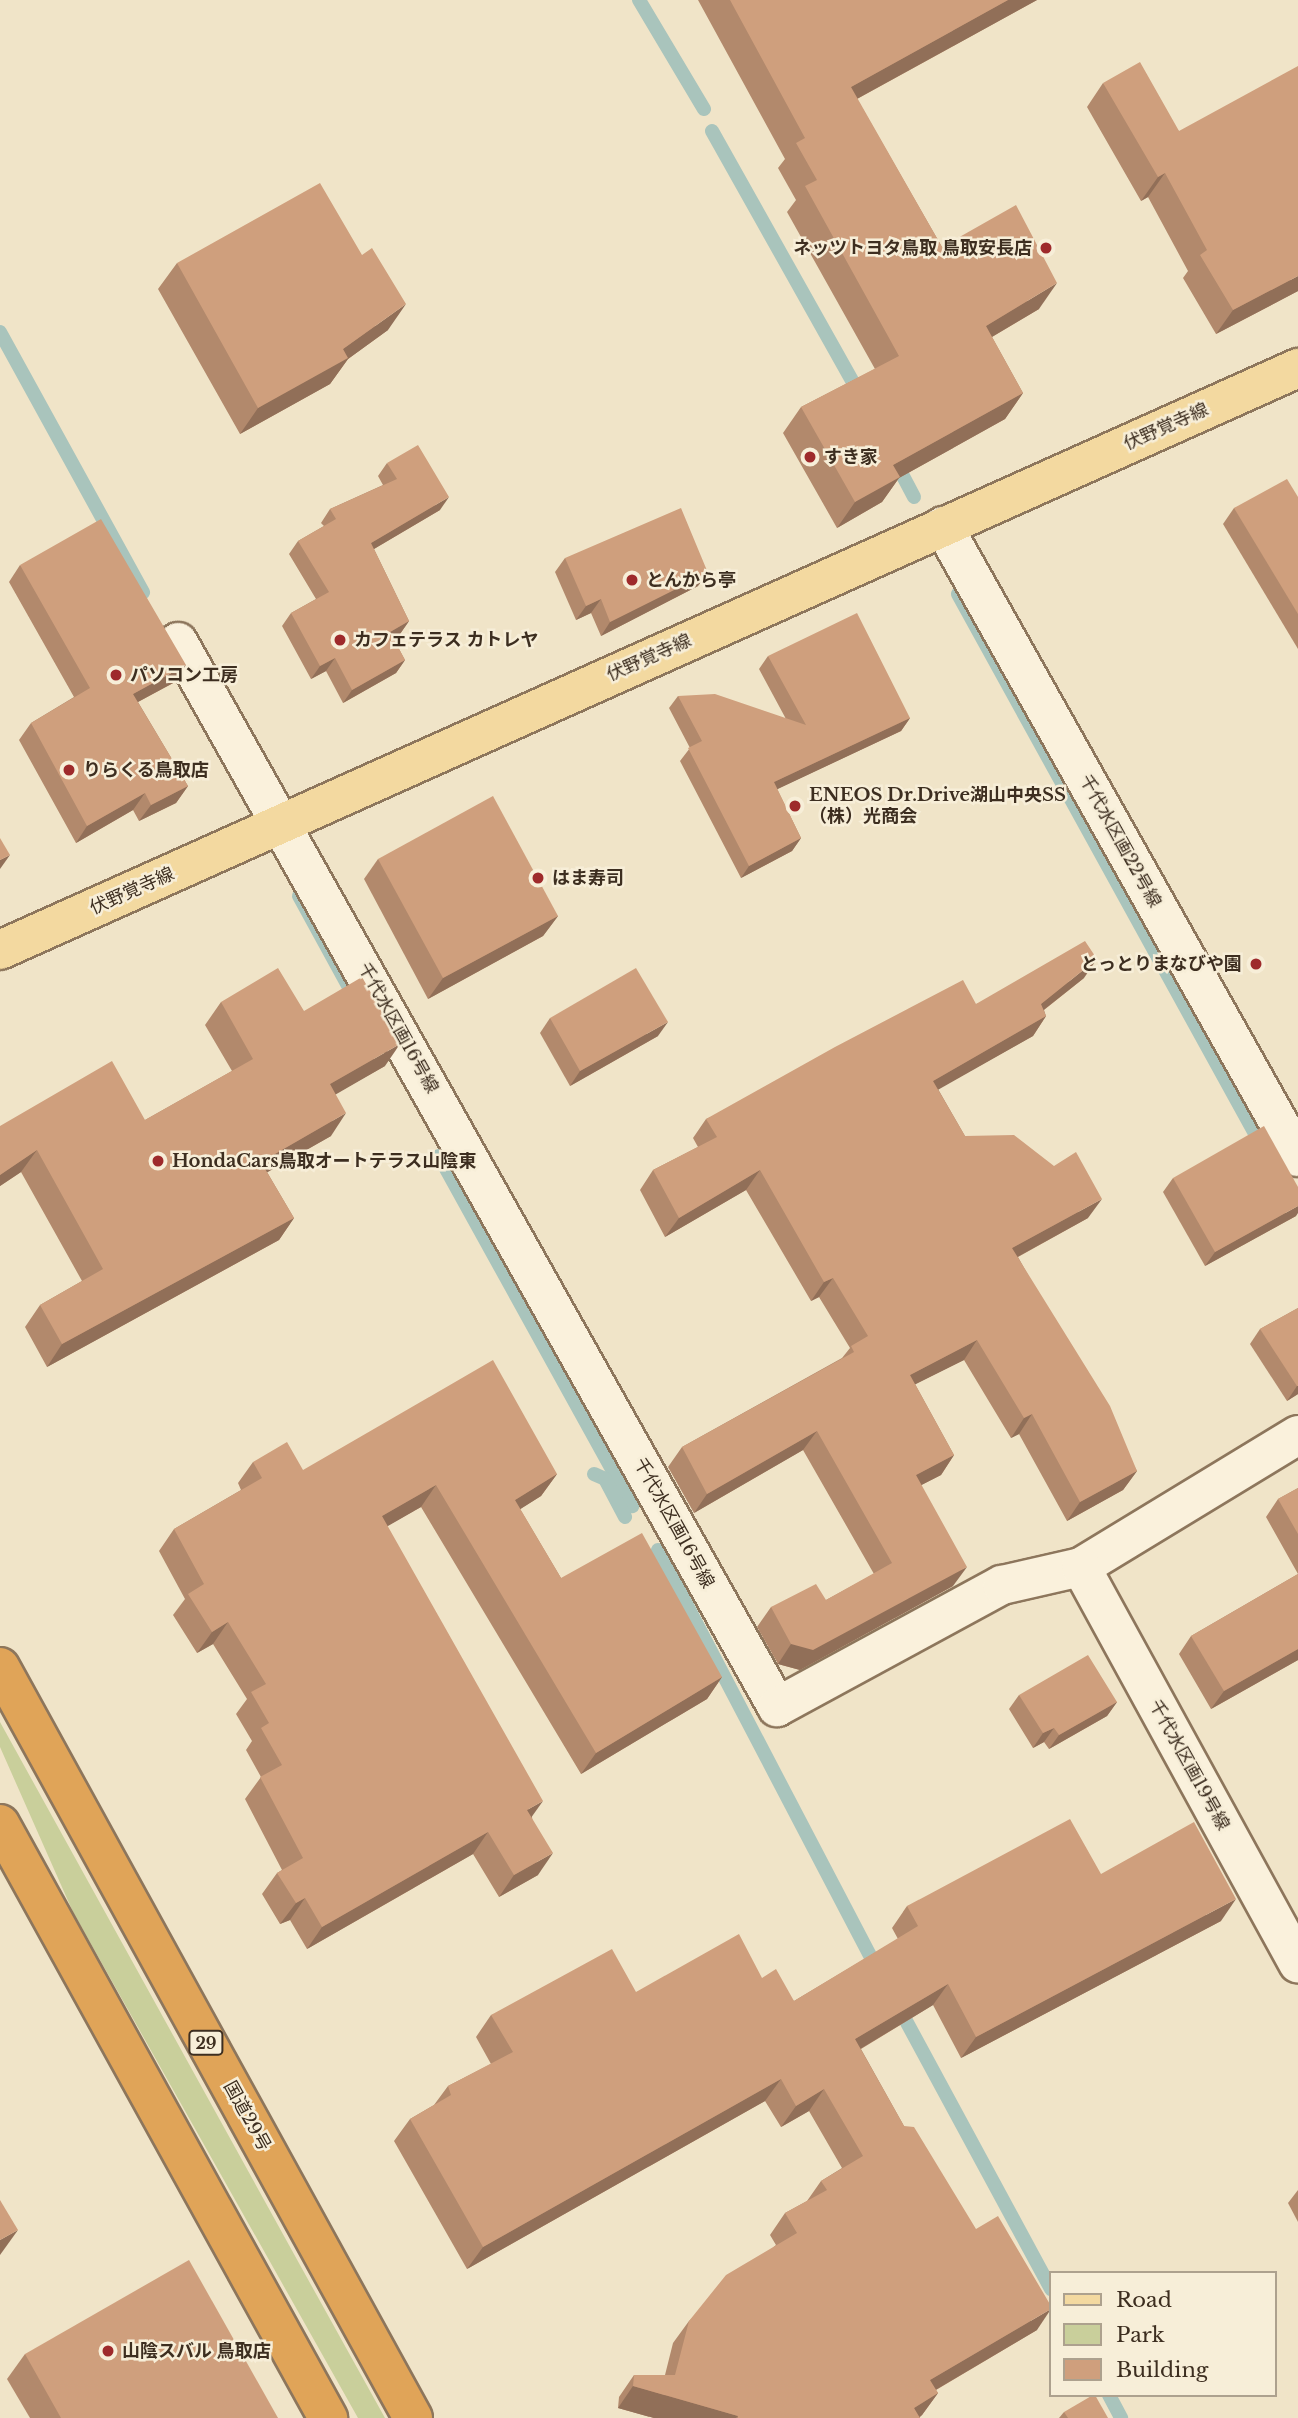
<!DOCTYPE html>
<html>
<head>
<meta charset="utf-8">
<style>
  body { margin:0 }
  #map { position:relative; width:1298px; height:2418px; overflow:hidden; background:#f0e4c8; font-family:"Libre Baskerville","Noto Sans JP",serif }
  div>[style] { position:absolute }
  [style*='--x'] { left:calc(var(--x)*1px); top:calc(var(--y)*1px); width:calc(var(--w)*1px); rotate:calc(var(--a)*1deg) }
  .green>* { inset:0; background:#c9cf9b }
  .stream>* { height:14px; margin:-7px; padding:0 7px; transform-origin:7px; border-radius:7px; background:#a9c4bc }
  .roads { filter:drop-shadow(2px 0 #8d765c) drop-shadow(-2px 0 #8d765c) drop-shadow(0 2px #8d765c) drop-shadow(0 -2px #8d765c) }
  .minor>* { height:38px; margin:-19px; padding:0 19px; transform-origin:19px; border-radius:19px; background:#faf1dc }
  .major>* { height:38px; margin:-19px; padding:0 19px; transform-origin:19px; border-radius:19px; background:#f3d9a0 }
  .highway>* { height:38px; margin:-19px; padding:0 19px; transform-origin:19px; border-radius:19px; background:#e0a458 }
  .wall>* { inset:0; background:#b2896c }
  .shaded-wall>* { inset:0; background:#916f58 }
  .building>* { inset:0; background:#cf9f7d }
  .dots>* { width:19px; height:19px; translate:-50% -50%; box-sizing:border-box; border:4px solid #f7eed8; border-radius:50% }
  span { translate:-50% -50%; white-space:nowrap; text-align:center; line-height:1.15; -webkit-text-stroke:5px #f7eed8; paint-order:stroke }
  .shield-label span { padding:2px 5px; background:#f7eed8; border:2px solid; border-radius:5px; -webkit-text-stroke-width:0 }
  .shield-label { font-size:16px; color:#3d2e20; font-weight:700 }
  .poi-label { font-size:18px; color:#3d2e20; font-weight:700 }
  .right { translate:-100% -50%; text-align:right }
  .left { translate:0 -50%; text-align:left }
  .street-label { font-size:18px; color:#3d2e20 }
  .legend { position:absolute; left:1049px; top:2271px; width:228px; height:126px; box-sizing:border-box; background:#f7eed8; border:2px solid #ada18e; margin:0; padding:9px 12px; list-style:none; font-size:21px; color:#3d2e20 }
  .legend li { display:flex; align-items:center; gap:14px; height:35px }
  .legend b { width:35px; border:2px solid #ada18e }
</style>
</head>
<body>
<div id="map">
  <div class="green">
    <i style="clip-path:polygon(0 1722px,300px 2265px,385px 2418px,358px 2418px,73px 1912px,0 1747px)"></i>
  </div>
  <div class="stream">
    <i style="--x:639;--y:0;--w:127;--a:59.2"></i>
    <i style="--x:712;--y:131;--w:303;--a:60.7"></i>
    <i style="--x:0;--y:332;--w:297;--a:61.2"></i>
    <i style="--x:894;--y:459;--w:43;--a:62.2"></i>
    <i style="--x:958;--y:594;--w:632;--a:61.17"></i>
    <i style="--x:299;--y:896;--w:121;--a:61.3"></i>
    <i style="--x:439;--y:1156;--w:400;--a:61.1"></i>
    <i style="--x:594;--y:1474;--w:12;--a:24"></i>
    <i style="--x:605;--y:1479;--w:43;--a:62.2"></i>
    <i style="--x:658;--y:1550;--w:474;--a:62.4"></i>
    <i style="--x:898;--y:2006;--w:322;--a:61.6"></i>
    <i style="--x:1109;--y:2395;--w:26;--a:62"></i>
  </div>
  <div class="roads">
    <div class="minor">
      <i style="--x:943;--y:526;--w:724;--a:60.64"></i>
      <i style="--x:178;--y:642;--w:1222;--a:60.64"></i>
      <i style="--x:777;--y:1707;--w:256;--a:-28.5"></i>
      <i style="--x:1002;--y:1585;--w:81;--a:-12.8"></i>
      <i style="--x:1081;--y:1567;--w:254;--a:-31.3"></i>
      <i style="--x:1081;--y:1567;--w:452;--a:61.3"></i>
    </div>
    <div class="major">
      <i style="--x:0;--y:950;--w:1423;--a:-24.15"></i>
    </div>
    <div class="highway">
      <i style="--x:0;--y:1667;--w:857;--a:61.19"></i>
      <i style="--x:0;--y:1824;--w:679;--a:61.09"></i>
    </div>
  </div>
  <div class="wall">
    <i style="clip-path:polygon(698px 0,1037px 0,857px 99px,942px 247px,1039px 309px,992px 337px,1023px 393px,1005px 419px,899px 478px,882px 502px,837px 528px,783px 433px,801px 407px,875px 369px,787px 212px,796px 200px,778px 168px,785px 159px)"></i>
    <i style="clip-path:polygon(1103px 83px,1179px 131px,1298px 291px,1216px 334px,1183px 278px,1188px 271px,1148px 197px,1141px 201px,1087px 107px)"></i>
    <i style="clip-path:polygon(177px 263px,388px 330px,348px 359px,330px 384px,240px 434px,158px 289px)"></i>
    <i style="clip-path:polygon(387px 463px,440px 510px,374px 549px,409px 621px,400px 634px,393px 638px,405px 660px,396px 673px,343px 703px,326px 671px,311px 679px,282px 626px,291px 613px,316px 599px,289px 554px,298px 541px,324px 526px,321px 523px,330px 509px,383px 485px,378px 476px)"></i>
    <i style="clip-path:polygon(1298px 497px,1298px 649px,1223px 524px,1234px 508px)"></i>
    <i style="clip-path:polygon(565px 558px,698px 586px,601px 636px,591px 613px,576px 620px,555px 572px)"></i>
    <i style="clip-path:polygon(20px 565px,175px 682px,138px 702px,188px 786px,176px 803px,139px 821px,133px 810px,76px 843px,19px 740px,31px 723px,74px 697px,9px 582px)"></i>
    <i style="clip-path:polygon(768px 656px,910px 718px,901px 731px,777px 789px,801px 838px,792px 851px,741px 878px,680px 761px,690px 748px,669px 708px,678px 696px,786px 719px,759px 669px)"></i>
    <i style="clip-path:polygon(378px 859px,558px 916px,543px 936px,428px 999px,364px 879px)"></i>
    <i style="clip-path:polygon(1084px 978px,1044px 1010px,1046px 1016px,1033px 1036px,938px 1089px,965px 1136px,1088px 1218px,1018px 1257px,1137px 1471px,1123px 1490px,1067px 1521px,1019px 1434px,1011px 1438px,964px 1360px,915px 1384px,954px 1455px,941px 1475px,921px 1485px,953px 1586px,800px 1670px,778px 1664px,757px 1627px,771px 1607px,826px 1600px,874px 1574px,803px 1450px,694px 1513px,668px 1467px,682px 1447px,842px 1358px,850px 1348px,819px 1297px,811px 1301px,746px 1190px,665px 1237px,640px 1190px,653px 1170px,698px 1147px,693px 1138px,706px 1119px,976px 1004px)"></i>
    <i style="clip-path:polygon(221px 1002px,304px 1011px,385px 1066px,335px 1094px,331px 1136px,267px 1172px,294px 1218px,279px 1240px,47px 1367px,25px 1327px,40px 1305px,82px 1281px,21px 1172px,0 1186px,0 1126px,145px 1120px,232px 1071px,205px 1025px)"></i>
    <i style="clip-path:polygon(550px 1018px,658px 1036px,570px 1086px,540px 1033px)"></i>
    <i style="clip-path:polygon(1173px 1178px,1296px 1216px,1205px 1266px,1163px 1192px)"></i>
    <i style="clip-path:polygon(1298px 1308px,1298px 1394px,1287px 1401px,1250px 1344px,1260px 1329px)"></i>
    <i style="clip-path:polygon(253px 1462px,303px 1470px,557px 1474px,541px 1496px,520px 1509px,561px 1578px,722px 1677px,707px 1699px,581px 1774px,421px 1507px,387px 1526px,532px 1817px,538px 1875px,499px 1897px,473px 1854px,307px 1949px,290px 1920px,280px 1924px,262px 1894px,277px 1873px,282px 1870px,245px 1799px,261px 1777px,246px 1750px,252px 1741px,236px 1714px,247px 1699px,213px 1644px,197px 1653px,173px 1615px,185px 1599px,159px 1551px,174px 1529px,241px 1490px,238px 1483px)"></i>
    <i style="clip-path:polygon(1298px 1488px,1298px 1660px,1211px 1709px,1179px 1654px,1191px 1636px,1298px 1574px,1266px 1517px,1278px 1499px)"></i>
    <i style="clip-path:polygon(1019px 1695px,1117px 1702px,1107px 1716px,1049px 1749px,1044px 1742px,1033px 1748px,1009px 1709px)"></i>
    <i style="clip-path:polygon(1101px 1874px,1221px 1921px,961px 2058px,933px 2005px,861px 2049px,904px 2126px,1037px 2330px,936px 2390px,938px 2393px,922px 2415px,920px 2417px,920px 2418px,654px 2418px,618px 2408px,619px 2397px,634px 2375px,665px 2375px,673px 2343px,689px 2321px,776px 2245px,770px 2235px,785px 2213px,807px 2201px,821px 2181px,842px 2168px,809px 2111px,781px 2127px,765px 2101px,467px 2269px,394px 2141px,410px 2119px,434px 2105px,448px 2086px,491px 2064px,476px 2037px,491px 2015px,636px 1992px,762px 1978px,794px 2001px,898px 1939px,892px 1928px,907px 1906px)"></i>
    <i style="clip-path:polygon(1298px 2190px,1298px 2222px,1288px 2203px)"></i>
    <i style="clip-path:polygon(25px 2354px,278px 2418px,30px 2418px,7px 2379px)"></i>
    <i style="clip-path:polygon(1064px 2412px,1108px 2418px,1059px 2418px)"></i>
  </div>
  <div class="shaded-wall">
    <i style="clip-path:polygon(1008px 0,1037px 0,833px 112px,851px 87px)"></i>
    <i style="clip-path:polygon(1165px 173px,1148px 197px,1141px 201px,1158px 177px)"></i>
    <i style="clip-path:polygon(1298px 276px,1298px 291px,1216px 334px,1233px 310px)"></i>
    <i style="clip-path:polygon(1057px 283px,1039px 309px,968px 351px,986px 326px)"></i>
    <i style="clip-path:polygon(406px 304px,388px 330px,348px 359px,330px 384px,240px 434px,258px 408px,343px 349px)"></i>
    <i style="clip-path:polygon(1023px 393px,1005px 419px,899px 478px,882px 502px,837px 528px,855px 502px,893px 465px)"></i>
    <i style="clip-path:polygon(449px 497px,440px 510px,362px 556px,371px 543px)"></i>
    <i style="clip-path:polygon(708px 573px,698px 586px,601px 636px,610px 622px)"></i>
    <i style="clip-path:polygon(601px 599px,591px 613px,576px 620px,586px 606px)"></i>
    <i style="clip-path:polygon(409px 621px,400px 634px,381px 645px,390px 632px)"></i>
    <i style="clip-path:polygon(335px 658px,326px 671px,311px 679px,320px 666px)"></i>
    <i style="clip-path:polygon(405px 660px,396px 673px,343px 703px,352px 690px)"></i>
    <i style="clip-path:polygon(186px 665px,175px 682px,121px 711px,133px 694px)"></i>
    <i style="clip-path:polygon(910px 718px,901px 731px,765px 795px,774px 782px)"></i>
    <i style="clip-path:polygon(188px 786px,176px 803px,139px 821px,151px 805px)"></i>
    <i style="clip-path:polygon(145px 793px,133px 810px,76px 843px,87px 826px)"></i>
    <i style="clip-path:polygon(801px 838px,792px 851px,741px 878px,749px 866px)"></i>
    <i style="clip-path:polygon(10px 855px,0 869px,0 860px)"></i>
    <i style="clip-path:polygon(558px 916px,543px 936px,428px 999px,443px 978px)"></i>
    <i style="clip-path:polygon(1097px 959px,1084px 978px,1027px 1023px,1041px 1004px)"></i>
    <i style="clip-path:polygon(1046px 1016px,1033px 1036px,920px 1100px,933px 1081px)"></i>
    <i style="clip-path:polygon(668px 1022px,658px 1036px,570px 1086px,580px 1071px)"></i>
    <i style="clip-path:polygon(400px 1044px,385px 1066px,314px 1107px,330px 1084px)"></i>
    <i style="clip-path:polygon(346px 1113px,331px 1136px,245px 1185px,261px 1162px)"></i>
    <i style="clip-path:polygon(37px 1150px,21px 1172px,0 1186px,0 1175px)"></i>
    <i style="clip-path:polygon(760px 1170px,746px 1190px,665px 1237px,679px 1218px)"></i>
    <i style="clip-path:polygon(1102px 1199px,1088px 1218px,999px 1267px,1012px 1248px)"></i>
    <i style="clip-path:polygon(1298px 1206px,1298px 1213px,1296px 1216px,1205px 1266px,1215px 1252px)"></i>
    <i style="clip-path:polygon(294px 1218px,279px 1240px,47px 1367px,62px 1344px)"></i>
    <i style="clip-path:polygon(833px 1278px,819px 1297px,811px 1301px,824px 1282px)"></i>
    <i style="clip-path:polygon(977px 1340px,964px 1360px,896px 1394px,910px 1375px)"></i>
    <i style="clip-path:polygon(1297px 1386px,1298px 1386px,1298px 1394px,1287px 1401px)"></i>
    <i style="clip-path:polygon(1032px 1414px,1019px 1434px,1011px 1438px,1024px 1418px)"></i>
    <i style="clip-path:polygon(817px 1431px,803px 1450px,694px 1513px,707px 1494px)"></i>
    <i style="clip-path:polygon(954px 1455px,941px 1475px,902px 1495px,916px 1475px)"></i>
    <i style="clip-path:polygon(1137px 1471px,1123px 1490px,1067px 1521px,1080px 1502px)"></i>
    <i style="clip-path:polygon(557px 1474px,541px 1496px,500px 1522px,515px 1500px)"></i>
    <i style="clip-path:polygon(436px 1485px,421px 1507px,367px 1538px,382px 1516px)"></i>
    <i style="clip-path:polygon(967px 1567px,953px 1586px,800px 1670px,778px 1664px,791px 1644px)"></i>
    <i style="clip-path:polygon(228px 1622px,213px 1644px,197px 1653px,212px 1632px)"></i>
    <i style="clip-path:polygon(1298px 1649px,1298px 1660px,1211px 1709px,1224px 1691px)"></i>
    <i style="clip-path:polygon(722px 1677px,707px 1699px,581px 1774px,596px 1753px)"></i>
    <i style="clip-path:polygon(1117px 1702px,1107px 1716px,1049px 1749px,1059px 1735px)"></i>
    <i style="clip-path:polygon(1054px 1728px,1044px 1742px,1033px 1748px,1043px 1733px)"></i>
    <i style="clip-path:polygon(543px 1801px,528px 1822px,527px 1810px)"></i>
    <i style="clip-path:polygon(488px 1832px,473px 1854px,307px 1949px,322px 1927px)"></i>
    <i style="clip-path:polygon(553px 1853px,538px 1875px,499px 1897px,514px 1875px)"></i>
    <i style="clip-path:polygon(305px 1898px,290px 1920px,280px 1924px,296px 1903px)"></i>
    <i style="clip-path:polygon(1236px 1899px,1221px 1921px,961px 2058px,976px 2037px)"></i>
    <i style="clip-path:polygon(948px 1984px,933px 2005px,840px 2061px,855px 2039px)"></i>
    <i style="clip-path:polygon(781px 2079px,765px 2101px,467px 2269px,483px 2247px)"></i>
    <i style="clip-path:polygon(824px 2089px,809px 2111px,781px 2127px,796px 2106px)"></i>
    <i style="clip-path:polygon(18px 2230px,0 2255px,0 2240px)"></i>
    <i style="clip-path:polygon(1051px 2309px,1037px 2330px,915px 2402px,930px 2380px)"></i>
    <i style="clip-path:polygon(633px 2386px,738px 2416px,736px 2418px,654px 2418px,618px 2408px)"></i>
    <i style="clip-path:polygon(938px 2393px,922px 2415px,918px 2418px,914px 2408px)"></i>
  </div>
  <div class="building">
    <i style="clip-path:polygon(730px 0,1008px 0,851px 87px,942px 247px,1016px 205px,1057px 283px,986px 326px,1023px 393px,893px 465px,900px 477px,855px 502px,801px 407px,899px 356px,805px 186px,817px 180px,796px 143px,805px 138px)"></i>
    <i style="clip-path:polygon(1140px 62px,1179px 131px,1298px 66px,1298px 276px,1233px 310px,1200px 255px,1207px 250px,1165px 173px,1158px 177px,1103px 83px)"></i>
    <i style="clip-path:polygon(320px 183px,362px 255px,372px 248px,406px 304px,343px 349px,348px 358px,258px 408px,177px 263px)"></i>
    <i style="clip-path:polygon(418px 445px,449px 497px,371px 543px,409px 621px,390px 632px,405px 660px,352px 690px,335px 658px,320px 666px,291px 613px,329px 592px,298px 541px,336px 519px,330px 509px,397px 479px,387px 463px)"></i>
    <i style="clip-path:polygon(1287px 479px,1298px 497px,1298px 614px,1234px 508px)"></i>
    <i style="clip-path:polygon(681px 508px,708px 573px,610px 622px,601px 599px,586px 606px,565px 558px)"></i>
    <i style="clip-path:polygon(101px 519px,186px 665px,133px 694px,188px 786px,151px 805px,145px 793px,87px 826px,31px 723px,90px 688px,20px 565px)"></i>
    <i style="clip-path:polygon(857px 613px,910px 718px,774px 782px,801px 838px,749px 866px,688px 748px,702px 741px,678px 696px,715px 694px,806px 725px,768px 656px)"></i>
    <i style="clip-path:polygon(493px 796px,558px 916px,443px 978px,378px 859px)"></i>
    <i style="clip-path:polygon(0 838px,10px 855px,0 860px)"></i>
    <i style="clip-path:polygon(1085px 941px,1097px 959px,1041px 1004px,1046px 1016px,933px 1081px,965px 1136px,1014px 1135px,1054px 1166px,1076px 1152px,1102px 1199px,1012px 1248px,1110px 1406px,1137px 1471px,1080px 1502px,1032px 1414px,1024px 1418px,977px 1340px,910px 1375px,954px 1455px,916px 1475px,967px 1567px,813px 1650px,791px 1644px,771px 1607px,816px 1584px,826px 1600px,892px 1563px,817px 1431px,707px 1494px,682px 1447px,854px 1352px,851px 1346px,868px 1336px,833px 1278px,824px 1282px,760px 1170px,679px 1218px,653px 1170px,717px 1137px,706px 1119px,835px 1047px,963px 980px,976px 1004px)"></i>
    <i style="clip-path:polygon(278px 968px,304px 1011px,362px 977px,400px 1044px,330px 1084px,346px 1113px,261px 1162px,294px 1218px,62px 1344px,40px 1305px,103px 1269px,37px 1150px,0 1175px,0 1126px,112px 1061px,145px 1120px,253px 1059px,221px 1002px)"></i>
    <i style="clip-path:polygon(636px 968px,668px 1022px,580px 1071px,550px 1018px)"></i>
    <i style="clip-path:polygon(1264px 1126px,1298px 1187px,1298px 1206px,1215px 1252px,1173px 1178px)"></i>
    <i style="clip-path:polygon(1298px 1308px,1298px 1386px,1297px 1386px,1260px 1329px)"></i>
    <i style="clip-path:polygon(493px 1360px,557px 1474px,515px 1500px,561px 1578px,642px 1533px,722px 1677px,596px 1753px,436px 1485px,382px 1516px,543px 1801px,527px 1810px,553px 1853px,514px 1875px,488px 1832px,322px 1927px,305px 1898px,296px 1903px,277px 1873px,303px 1858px,260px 1777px,282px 1765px,261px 1728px,269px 1723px,251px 1692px,266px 1684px,228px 1622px,212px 1632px,188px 1594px,204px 1584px,174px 1529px,262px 1478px,253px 1462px,287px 1442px,303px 1470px)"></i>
    <i style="clip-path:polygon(1298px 1488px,1298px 1534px,1278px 1499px)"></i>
    <i style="clip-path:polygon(1298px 1574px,1298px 1649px,1224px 1691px,1191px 1636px)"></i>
    <i style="clip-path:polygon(1088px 1655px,1117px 1702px,1059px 1735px,1054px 1728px,1043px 1733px,1019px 1695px)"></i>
    <i style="clip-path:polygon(1070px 1819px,1101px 1874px,1194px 1822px,1236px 1899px,976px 2037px,948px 1984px,855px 2039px,904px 2126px,914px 2127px,976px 2229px,998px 2216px,1051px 2306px,1051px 2309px,930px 2380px,938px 2393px,914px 2408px,920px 2418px,738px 2418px,738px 2416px,633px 2386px,634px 2375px,675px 2375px,689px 2321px,726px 2275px,797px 2233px,785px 2213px,827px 2190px,821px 2181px,863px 2156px,824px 2089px,796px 2106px,781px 2079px,483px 2247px,410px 2119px,451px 2095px,448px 2086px,513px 2052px,491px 2015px,612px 1949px,636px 1992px,739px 1934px,762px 1978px,776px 1969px,794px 2001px,918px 1926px,907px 1906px)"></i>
    <i style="clip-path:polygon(0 2200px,18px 2230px,0 2240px)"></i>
    <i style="clip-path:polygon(189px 2260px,278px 2418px,61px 2418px,25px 2354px)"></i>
    <i style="clip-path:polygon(1093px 2395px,1095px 2395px,1108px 2418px,1068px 2418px,1064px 2412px)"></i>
  </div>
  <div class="dots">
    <i style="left:1046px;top:248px;background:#9e2a2b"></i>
    <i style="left:810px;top:457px;background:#9e2a2b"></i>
    <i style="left:632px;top:580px;background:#9e2a2b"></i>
    <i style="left:340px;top:640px;background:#9e2a2b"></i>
    <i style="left:116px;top:675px;background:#9e2a2b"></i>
    <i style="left:69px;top:770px;background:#9e2a2b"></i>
    <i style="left:795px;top:806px;background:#9e2a2b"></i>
    <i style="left:538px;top:878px;background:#9e2a2b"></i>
    <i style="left:1256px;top:964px;background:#9e2a2b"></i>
    <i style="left:158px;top:1161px;background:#9e2a2b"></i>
    <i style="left:108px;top:2351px;background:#9e2a2b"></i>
  </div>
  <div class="shield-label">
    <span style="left:206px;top:2043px">29</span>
  </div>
  <div class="poi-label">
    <span class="right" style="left:1032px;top:248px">ネッツトヨタ鳥取 鳥取安長店</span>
    <span class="left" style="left:824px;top:457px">すき家</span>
    <span class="left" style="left:646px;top:580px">とんから亭</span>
    <span class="left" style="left:354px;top:640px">カフェテラス カトレヤ</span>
    <span class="left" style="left:130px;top:675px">パソコン工房</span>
    <span class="left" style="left:83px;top:770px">りらくる鳥取店</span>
    <span class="left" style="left:809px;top:806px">ENEOS Dr.Drive湖山中央SS<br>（株）光商会</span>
    <span class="left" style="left:552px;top:878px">はま寿司</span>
    <span class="right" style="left:1242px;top:964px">とっとりまなびや園</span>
    <span class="left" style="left:172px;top:1161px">HondaCars鳥取オートテラス山陰東</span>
    <span class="left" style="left:122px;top:2351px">山陰スバル 鳥取店</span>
  </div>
  <div class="street-label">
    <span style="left:1166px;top:427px;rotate:-24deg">伏野覚寺線</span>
    <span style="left:649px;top:658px;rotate:-24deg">伏野覚寺線</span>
    <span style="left:1120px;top:841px;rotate:61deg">千代水区画22号線</span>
    <span style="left:132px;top:891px;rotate:-24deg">伏野覚寺線</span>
    <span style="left:398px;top:1028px;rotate:61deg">千代水区画16号線</span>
    <span style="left:674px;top:1523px;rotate:61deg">千代水区画16号線</span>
    <span style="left:1189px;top:1765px;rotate:61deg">千代水区画19号線</span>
    <span style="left:247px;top:2116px;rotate:61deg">国道29号</span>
  </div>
  <ul class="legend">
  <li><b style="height:9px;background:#f3d9a0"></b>Road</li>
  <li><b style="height:19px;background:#c9cf9b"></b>Park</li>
  <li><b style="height:19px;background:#cf9f7d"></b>Building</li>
  </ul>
</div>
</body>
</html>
